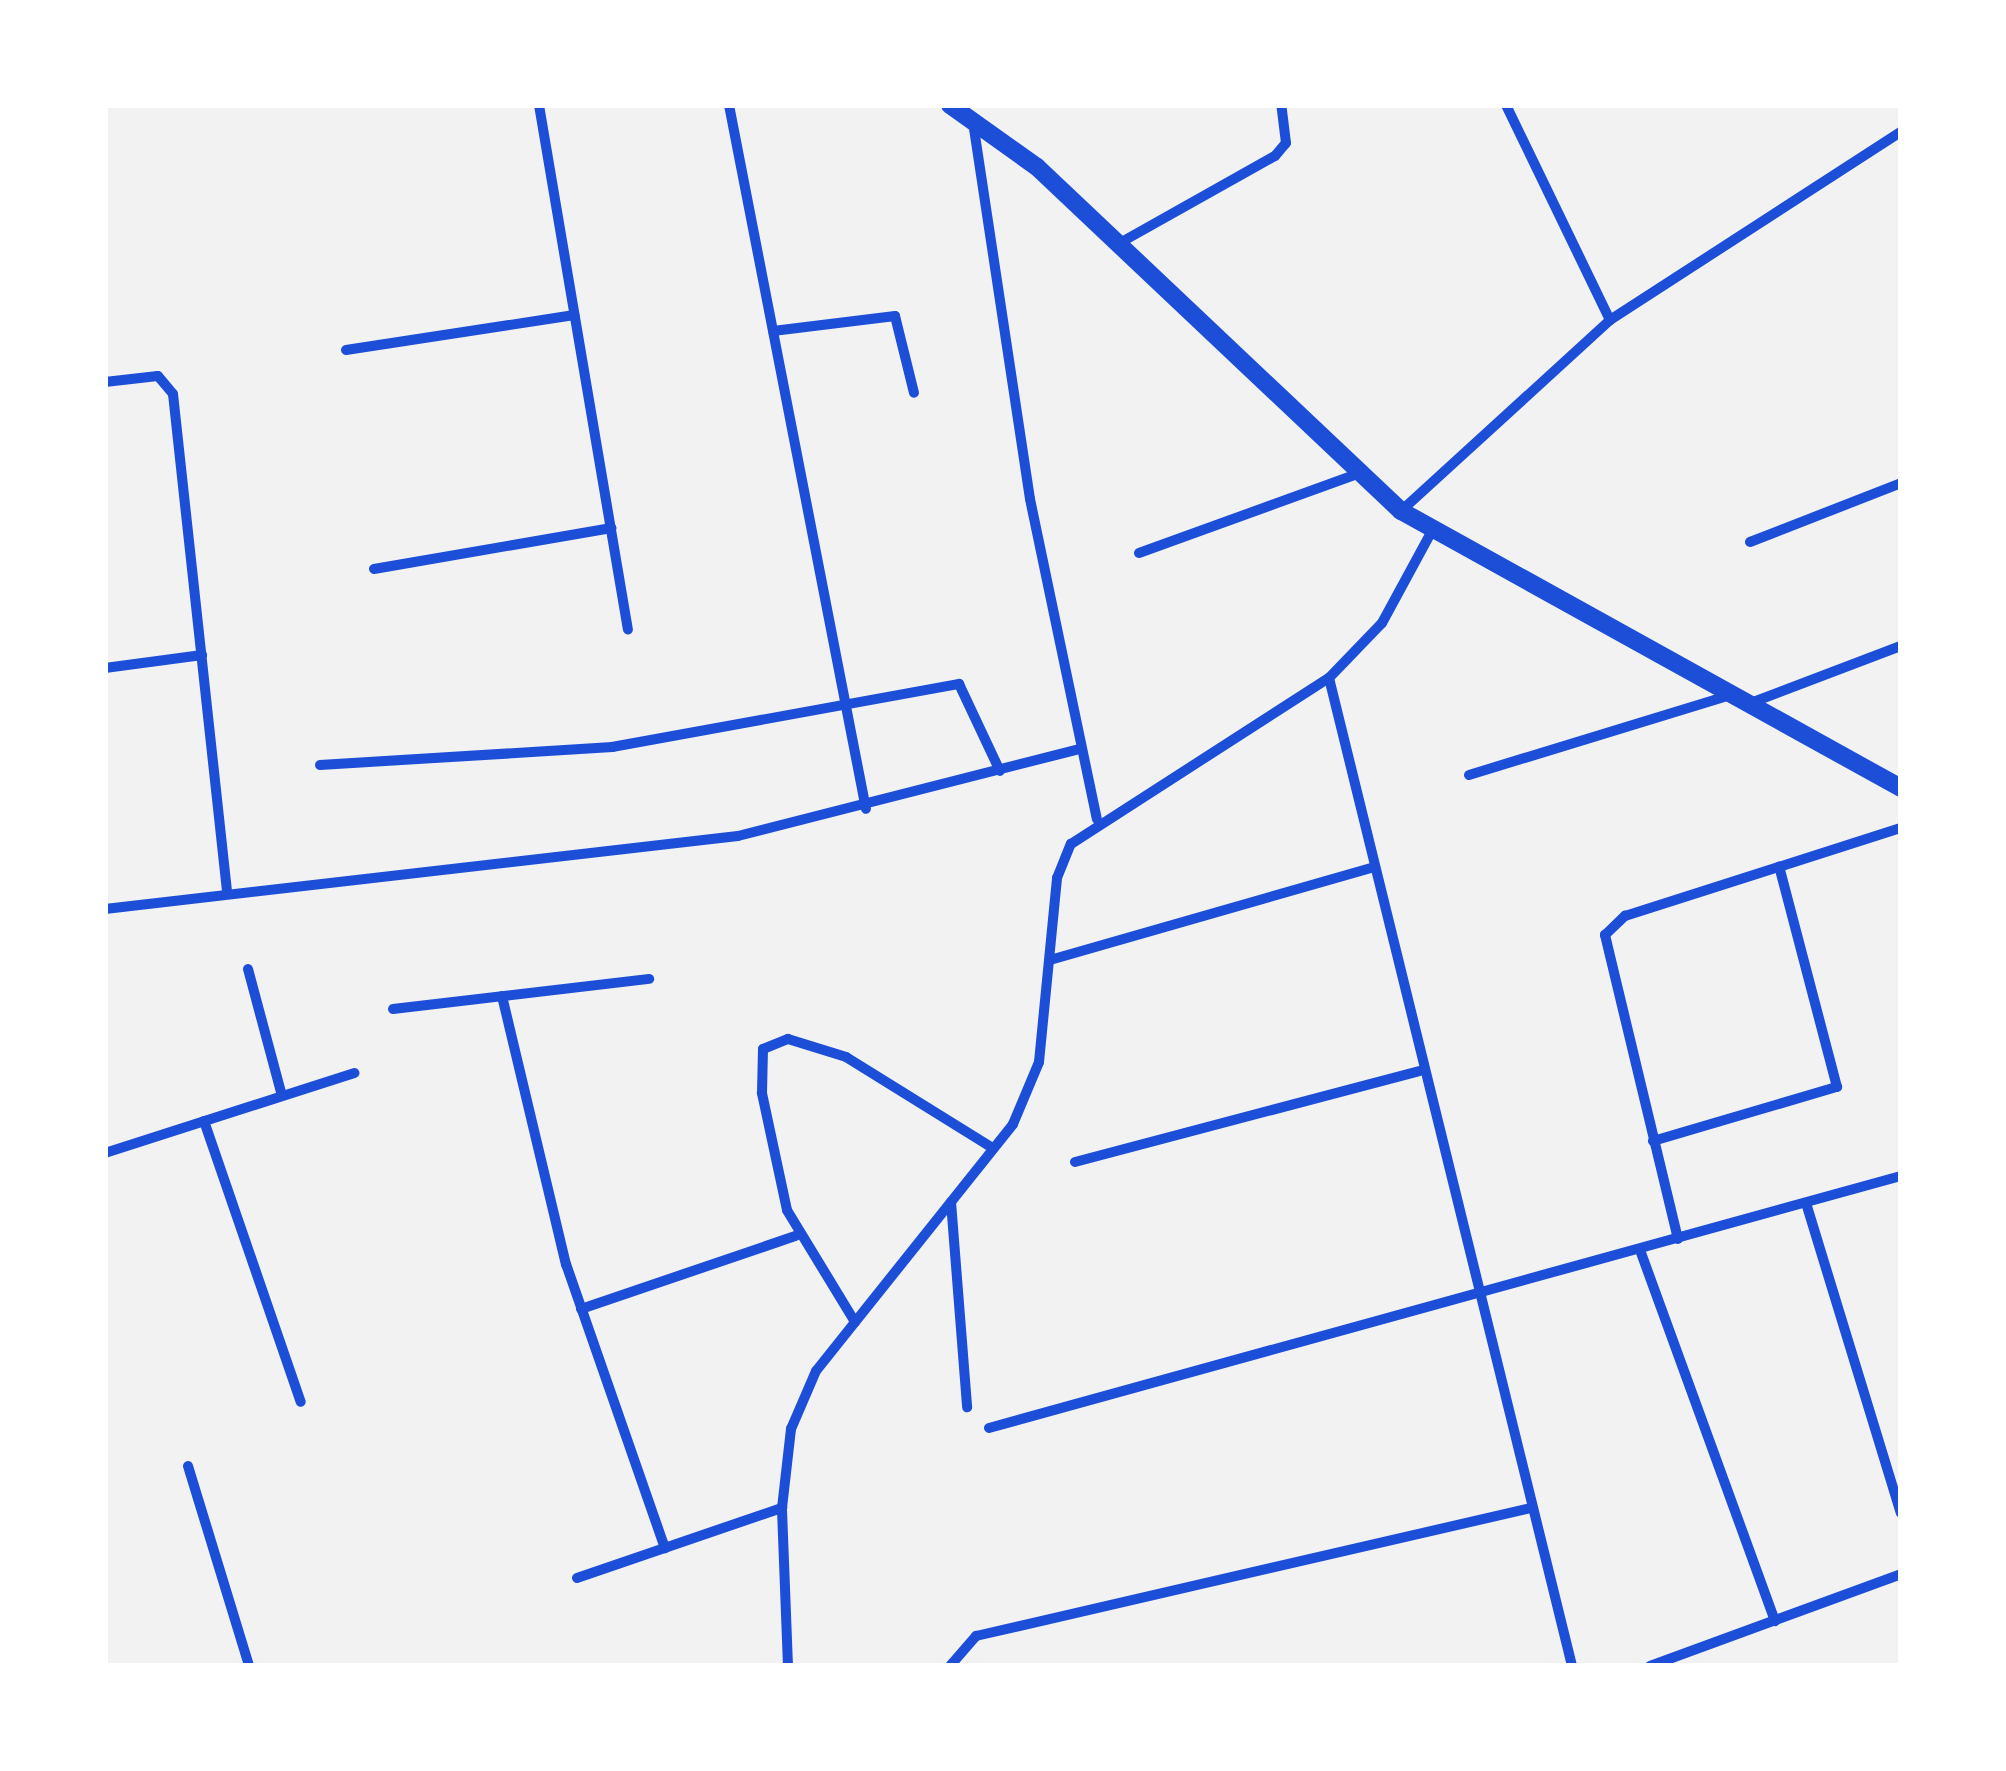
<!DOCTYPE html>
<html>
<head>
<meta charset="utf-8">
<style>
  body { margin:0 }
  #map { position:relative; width:2006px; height:1771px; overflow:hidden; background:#f2f2f2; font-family:Jost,sans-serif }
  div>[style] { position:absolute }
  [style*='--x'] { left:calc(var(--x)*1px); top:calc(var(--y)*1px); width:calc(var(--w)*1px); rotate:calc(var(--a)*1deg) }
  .minor>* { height:10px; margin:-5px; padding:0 5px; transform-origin:5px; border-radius:5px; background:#1d4ed8 }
  .tertiary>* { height:18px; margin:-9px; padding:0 9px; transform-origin:9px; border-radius:9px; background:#1d4ed8 }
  span { translate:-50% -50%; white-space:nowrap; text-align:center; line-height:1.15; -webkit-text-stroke:10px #fff; paint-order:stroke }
  .frame { position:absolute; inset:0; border:108px solid #fff; pointer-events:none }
</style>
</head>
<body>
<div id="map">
  <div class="minor">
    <i style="--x:539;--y:105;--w:532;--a:80.38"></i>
    <i style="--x:729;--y:105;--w:717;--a:78.99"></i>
    <i style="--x:1506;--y:105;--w:239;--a:64.2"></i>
    <i style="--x:973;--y:122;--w:381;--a:81.4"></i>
    <i style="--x:1030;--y:499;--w:327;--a:78.2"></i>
    <i style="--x:1118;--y:244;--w:180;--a:-29.3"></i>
    <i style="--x:1275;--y:156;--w:17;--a:-50"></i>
    <i style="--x:1286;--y:143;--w:38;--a:-97"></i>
    <i style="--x:773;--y:331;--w:123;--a:-7"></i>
    <i style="--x:895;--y:316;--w:79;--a:76.1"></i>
    <i style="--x:346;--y:350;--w:231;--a:-8.7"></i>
    <i style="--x:105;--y:382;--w:53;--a:-6.5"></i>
    <i style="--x:158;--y:376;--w:23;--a:50"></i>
    <i style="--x:173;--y:394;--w:499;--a:83.8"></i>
    <i style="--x:1401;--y:511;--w:283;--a:-42.4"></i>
    <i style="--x:1610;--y:320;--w:346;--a:-32.9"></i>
    <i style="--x:1750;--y:542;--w:162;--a:-21.3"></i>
    <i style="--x:1139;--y:553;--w:235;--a:-19.9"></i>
    <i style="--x:374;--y:569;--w:241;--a:-9.8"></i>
    <i style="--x:105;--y:668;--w:98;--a:-7.6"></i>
    <i style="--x:1329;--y:678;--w:1017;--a:76.18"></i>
    <i style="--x:1748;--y:704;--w:164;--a:-20.8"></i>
    <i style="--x:320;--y:765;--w:293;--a:-3.5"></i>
    <i style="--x:612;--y:747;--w:353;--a:-10.3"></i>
    <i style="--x:959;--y:684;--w:96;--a:64.8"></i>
    <i style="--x:1469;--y:775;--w:271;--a:-17"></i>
    <i style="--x:105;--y:909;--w:637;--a:-6.58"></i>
    <i style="--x:738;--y:836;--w:349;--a:-14.3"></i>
    <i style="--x:1050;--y:960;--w:333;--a:-16"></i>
    <i style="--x:248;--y:969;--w:131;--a:75"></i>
    <i style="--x:502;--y:996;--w:276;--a:76.6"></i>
    <i style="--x:566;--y:1264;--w:301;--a:70.8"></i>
    <i style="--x:393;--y:1009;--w:258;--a:-6.7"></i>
    <i style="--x:204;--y:1121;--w:297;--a:71"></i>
    <i style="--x:1653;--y:1141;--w:192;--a:-16.4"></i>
    <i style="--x:1837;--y:1087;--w:228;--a:-104.7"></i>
    <i style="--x:105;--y:1153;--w:262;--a:-17.8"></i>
    <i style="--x:1075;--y:1162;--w:356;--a:-14.8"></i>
    <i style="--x:951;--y:1202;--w:206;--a:85.5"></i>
    <i style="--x:1806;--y:1203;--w:324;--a:73"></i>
    <i style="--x:1678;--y:1239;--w:313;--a:-103.5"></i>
    <i style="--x:1605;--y:935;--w:28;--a:-44"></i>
    <i style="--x:1625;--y:916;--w:290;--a:-17.7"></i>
    <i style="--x:1640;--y:1250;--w:395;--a:70"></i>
    <i style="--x:581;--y:1309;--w:227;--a:-18.8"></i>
    <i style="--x:855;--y:1322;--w:131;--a:-121.3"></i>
    <i style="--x:787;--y:1210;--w:120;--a:-102.1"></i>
    <i style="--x:762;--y:1093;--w:44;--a:-88.7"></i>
    <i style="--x:763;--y:1049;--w:27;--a:-22"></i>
    <i style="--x:788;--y:1039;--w:61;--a:17.2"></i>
    <i style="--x:846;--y:1057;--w:173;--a:31.8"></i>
    <i style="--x:989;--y:1428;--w:946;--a:-15.45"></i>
    <i style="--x:188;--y:1466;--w:209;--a:73"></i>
    <i style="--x:577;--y:1578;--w:217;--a:-18.9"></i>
    <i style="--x:788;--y:1666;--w:158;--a:-92.2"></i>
    <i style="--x:782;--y:1508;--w:80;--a:-83.5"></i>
    <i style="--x:791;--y:1429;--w:63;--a:-66.7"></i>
    <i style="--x:816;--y:1371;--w:316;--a:-51.4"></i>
    <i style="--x:1013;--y:1124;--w:67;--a:-67.2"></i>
    <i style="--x:1039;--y:1062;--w:185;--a:-84.4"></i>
    <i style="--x:1057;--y:878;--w:37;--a:-68"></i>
    <i style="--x:1071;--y:844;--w:307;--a:-32.8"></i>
    <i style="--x:1329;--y:678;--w:76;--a:-46.1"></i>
    <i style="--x:1382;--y:623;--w:107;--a:-61.5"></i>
    <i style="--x:950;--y:1666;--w:40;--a:-49"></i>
    <i style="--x:976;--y:1636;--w:570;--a:-12.99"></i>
    <i style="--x:1650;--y:1666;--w:267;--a:-20.1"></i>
  </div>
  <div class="tertiary">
    <i style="--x:950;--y:105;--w:107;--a:35.5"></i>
    <i style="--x:1037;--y:167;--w:501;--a:43.38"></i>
    <i style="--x:1401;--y:511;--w:572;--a:28.99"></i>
  </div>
  <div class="frame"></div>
</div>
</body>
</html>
